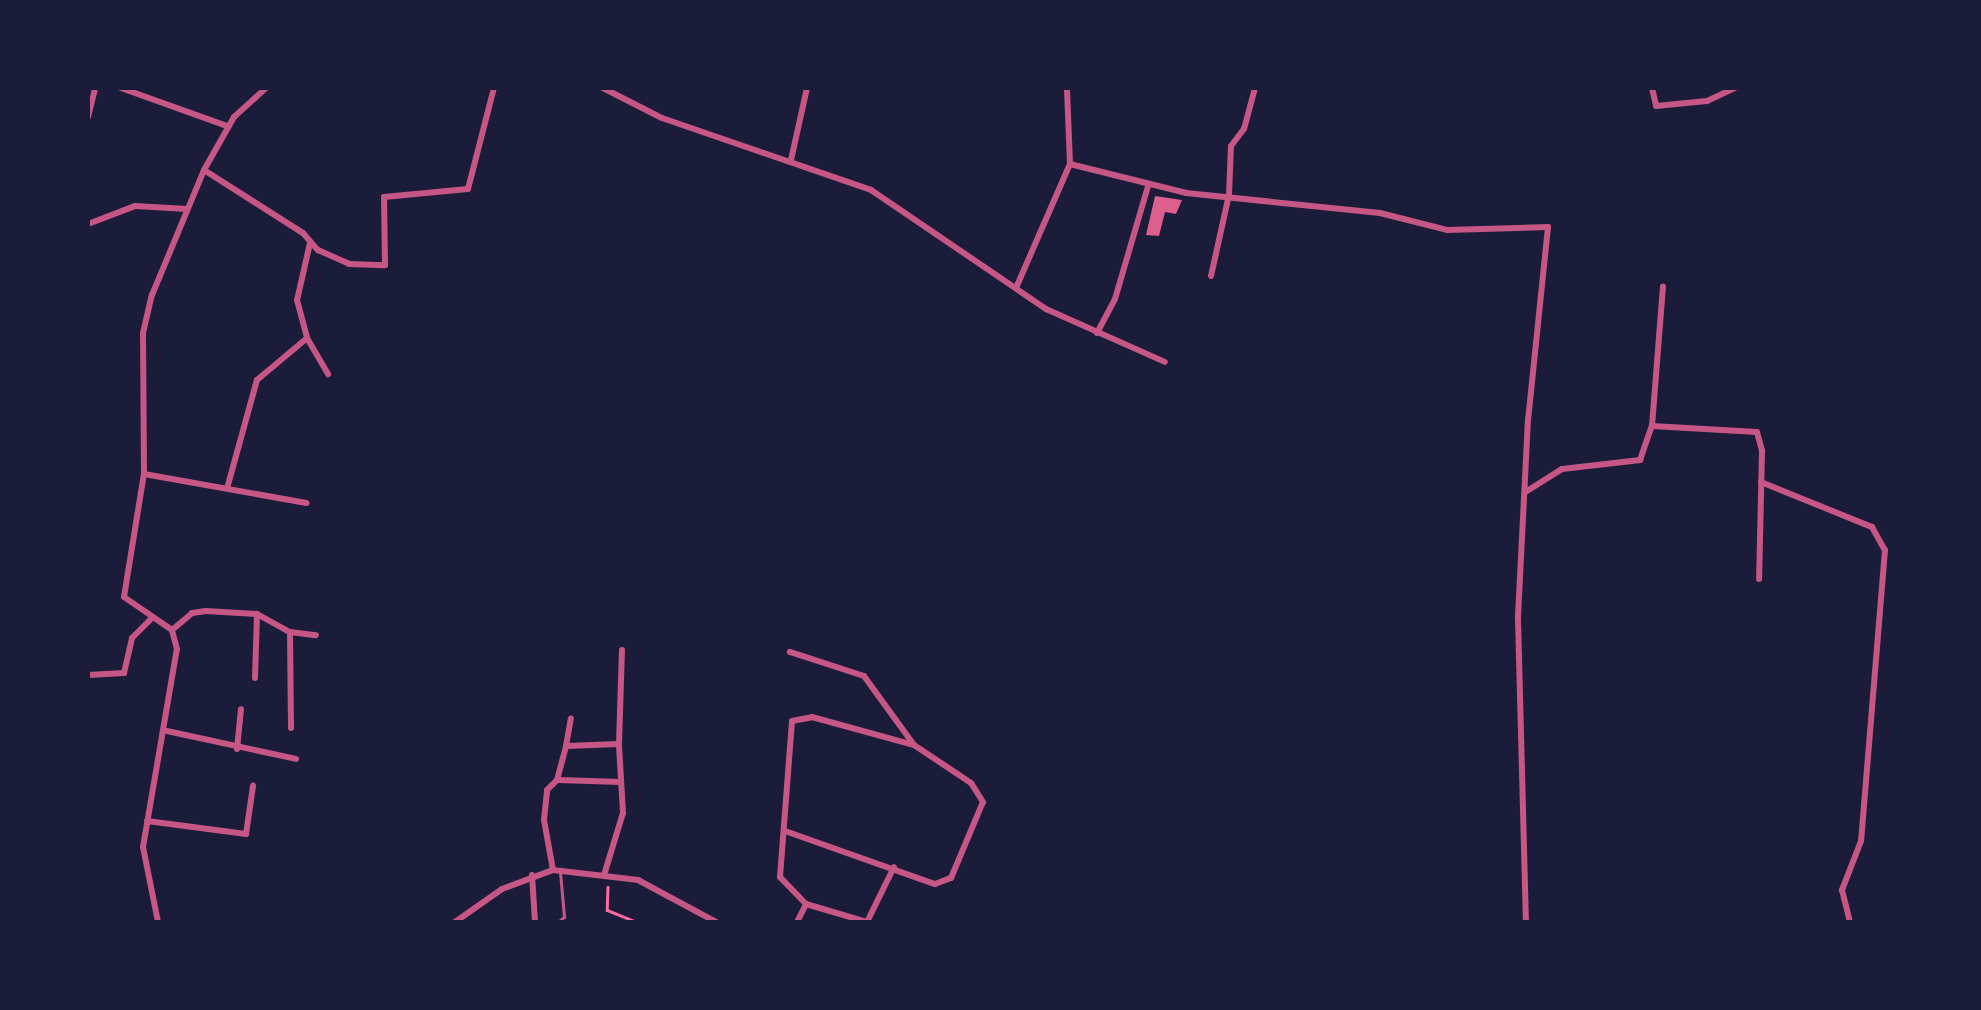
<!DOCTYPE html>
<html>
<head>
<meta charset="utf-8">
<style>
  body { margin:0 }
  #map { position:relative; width:1981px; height:1010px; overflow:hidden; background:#1b1b3a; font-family:"IBM Plex Sans",sans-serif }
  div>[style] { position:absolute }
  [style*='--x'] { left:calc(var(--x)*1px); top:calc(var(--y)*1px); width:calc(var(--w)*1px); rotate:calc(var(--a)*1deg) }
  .building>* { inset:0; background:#dd5f8e }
  .path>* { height:2.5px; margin:-1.25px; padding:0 1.25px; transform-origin:1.25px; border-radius:1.25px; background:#ff6b9d }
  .service>* { height:2.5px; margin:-1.25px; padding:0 1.25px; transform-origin:1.25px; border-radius:1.25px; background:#c65784 }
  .minor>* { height:6px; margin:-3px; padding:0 3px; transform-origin:3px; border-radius:3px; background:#c65784 }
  span { translate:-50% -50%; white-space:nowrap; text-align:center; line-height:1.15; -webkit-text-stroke:9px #1b1b3a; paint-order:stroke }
  .frame { position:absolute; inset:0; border:90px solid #1b1b3a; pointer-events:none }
</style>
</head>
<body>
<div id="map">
  <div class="building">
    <i style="clip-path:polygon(1155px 196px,1182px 200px,1176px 214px,1165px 212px,1159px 236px,1146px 235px)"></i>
  </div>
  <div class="path">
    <i style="--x:608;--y:887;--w:23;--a:92"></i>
    <i style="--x:607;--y:910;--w:32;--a:22"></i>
  </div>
  <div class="service">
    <i style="--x:558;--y:922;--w:8;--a:-40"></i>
    <i style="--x:564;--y:917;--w:45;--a:-95.1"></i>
  </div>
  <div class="minor">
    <i style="--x:121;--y:88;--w:113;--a:19.7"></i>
    <i style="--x:603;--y:88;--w:66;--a:27"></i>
    <i style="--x:662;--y:118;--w:221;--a:19"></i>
    <i style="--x:871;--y:190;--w:212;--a:34.2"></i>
    <i style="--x:1046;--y:309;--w:130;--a:24"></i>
    <i style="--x:1652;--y:88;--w:18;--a:77"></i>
    <i style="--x:1656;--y:106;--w:51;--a:-5.6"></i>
    <i style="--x:1707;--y:101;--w:31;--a:-25"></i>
    <i style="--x:88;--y:117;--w:30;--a:-76"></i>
    <i style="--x:791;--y:160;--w:74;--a:-77.5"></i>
    <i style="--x:1070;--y:164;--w:120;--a:14"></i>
    <i style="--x:1186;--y:193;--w:195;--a:5.9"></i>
    <i style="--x:1380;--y:213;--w:69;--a:14.2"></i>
    <i style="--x:1447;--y:230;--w:101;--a:-1.7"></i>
    <i style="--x:1548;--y:227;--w:193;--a:95.9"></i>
    <i style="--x:1528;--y:419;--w:200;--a:92.9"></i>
    <i style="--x:1518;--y:619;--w:303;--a:88.5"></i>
    <i style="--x:204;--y:170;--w:117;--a:32.5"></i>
    <i style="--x:303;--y:233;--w:23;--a:49"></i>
    <i style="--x:318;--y:250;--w:34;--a:24"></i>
    <i style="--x:349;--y:264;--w:36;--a:2"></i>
    <i style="--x:385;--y:265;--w:68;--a:-90.8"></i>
    <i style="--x:384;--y:197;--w:84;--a:-5.4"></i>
    <i style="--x:468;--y:189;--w:104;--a:-75.6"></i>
    <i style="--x:88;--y:224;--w:50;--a:-21"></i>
    <i style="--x:135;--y:206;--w:52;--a:3.3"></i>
    <i style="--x:310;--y:243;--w:58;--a:102.8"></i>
    <i style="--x:297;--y:300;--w:39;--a:75"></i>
    <i style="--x:307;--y:338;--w:42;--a:59.7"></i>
    <i style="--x:1211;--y:276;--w:83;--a:-77.5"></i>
    <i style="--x:1229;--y:195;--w:49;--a:-87.7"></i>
    <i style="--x:1231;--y:146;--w:21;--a:-53"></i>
    <i style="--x:1244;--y:129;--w:42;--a:-75"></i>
    <i style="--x:1016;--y:288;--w:135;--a:-66.5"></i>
    <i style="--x:1070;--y:164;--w:76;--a:-92.3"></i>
    <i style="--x:1097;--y:333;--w:38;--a:-62"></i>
    <i style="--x:1115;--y:299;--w:118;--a:-73.7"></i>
    <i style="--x:1652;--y:426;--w:140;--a:-85.5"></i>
    <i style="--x:144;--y:474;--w:165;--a:10.1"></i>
    <i style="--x:1761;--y:482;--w:120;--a:22.1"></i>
    <i style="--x:1872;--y:527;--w:26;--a:61"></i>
    <i style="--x:1885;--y:550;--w:292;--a:94.7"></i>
    <i style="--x:1861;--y:841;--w:53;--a:111.2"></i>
    <i style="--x:1842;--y:890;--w:33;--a:76"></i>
    <i style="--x:228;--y:485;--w:109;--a:-74.6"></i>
    <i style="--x:257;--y:380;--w:65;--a:-40"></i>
    <i style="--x:1527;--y:491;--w:41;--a:-32.2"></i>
    <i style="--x:1562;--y:469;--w:79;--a:-6.6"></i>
    <i style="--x:1640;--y:460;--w:36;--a:-71"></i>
    <i style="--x:1652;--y:426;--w:105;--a:3.3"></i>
    <i style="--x:1757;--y:432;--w:20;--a:75"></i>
    <i style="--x:1762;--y:451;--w:128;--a:91.3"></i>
    <i style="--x:172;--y:630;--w:26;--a:-40"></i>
    <i style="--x:192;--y:613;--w:14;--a:-8"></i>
    <i style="--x:206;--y:611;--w:51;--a:3.4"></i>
    <i style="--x:257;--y:614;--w:38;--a:29"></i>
    <i style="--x:290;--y:632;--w:26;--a:7"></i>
    <i style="--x:290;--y:632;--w:96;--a:89.4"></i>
    <i style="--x:88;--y:675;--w:36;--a:-3"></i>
    <i style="--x:124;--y:673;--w:36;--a:-77"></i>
    <i style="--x:132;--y:638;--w:28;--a:-45"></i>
    <i style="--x:255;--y:678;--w:64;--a:-88.2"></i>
    <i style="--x:167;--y:731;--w:132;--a:12.2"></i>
    <i style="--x:566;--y:746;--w:28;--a:-80"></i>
    <i style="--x:237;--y:749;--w:40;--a:-84.3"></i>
    <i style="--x:558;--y:780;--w:63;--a:1.8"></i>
    <i style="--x:147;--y:821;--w:100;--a:7.5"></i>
    <i style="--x:246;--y:834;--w:49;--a:-81.7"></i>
    <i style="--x:785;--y:831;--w:159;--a:19.5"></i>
    <i style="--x:935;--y:884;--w:17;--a:-21"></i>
    <i style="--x:951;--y:878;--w:82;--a:-67.2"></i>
    <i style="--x:983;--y:802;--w:22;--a:-122"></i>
    <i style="--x:971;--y:783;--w:69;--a:-146.3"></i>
    <i style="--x:914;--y:745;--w:85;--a:-125.9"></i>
    <i style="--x:864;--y:676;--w:78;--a:-162"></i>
    <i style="--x:553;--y:870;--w:51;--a:-100.2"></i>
    <i style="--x:544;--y:820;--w:30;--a:-84"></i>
    <i style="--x:547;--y:790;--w:14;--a:-45"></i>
    <i style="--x:557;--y:780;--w:35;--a:-75"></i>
    <i style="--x:566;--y:746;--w:53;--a:-2.2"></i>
    <i style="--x:619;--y:744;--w:94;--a:-88.2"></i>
    <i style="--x:532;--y:875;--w:47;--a:86.3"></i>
    <i style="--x:604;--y:875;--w:65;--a:-73"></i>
    <i style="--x:623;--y:813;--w:68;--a:-93.4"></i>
    <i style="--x:806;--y:904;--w:64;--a:16.4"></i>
    <i style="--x:867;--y:922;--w:61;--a:-63.9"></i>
    <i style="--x:158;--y:922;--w:76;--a:-101.3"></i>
    <i style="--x:143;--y:847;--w:201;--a:-80.3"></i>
    <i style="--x:177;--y:649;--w:20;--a:-105"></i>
    <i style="--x:172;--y:630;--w:58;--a:-145.5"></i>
    <i style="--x:124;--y:597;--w:125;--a:-80.8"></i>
    <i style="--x:144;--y:474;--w:141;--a:-90.4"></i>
    <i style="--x:143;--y:333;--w:39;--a:-77"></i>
    <i style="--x:152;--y:295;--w:135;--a:-67.4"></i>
    <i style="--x:204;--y:170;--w:61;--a:-60.5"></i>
    <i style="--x:234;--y:117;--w:43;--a:-42.2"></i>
    <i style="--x:455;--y:922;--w:57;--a:-35.1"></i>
    <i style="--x:502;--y:889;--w:54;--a:-20.4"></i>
    <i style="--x:553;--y:870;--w:86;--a:6.7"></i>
    <i style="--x:638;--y:880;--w:89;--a:28.3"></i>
    <i style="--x:797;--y:922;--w:20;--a:-63"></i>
    <i style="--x:806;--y:904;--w:37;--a:-134"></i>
    <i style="--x:780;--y:877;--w:156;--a:-85.6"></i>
    <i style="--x:792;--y:721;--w:20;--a:-11"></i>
    <i style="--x:812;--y:717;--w:106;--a:15.4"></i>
  </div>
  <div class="frame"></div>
</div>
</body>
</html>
